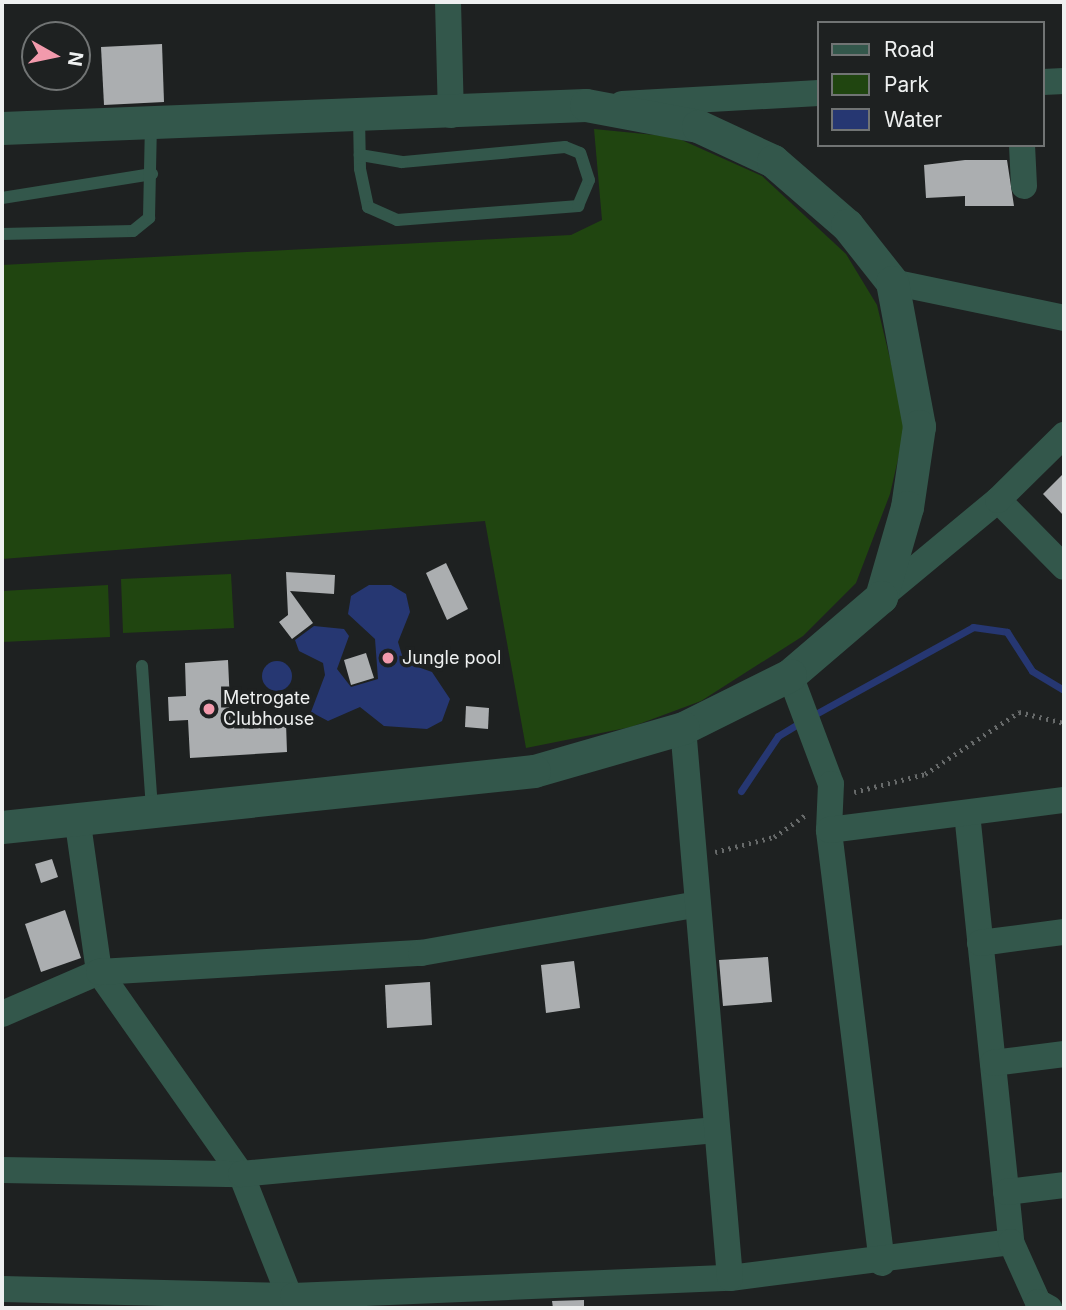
<!DOCTYPE html>
<html>
<head>
<meta charset="utf-8">
<style>
  body { margin:0 }
  #map { position:relative; width:1066px; height:1310px; overflow:hidden; background:#1e2121; font-family:Inter,sans-serif }
  div>[style] { position:absolute }
  [style*='--x'] { left:calc(var(--x)*1px); top:calc(var(--y)*1px); width:calc(var(--w)*1px); rotate:calc(var(--a)*1deg) }
  .green>* { inset:0; background:#204510 }
  .water>* { inset:0; background:#263772 }
  .round { border-radius:50% }
  .stream>* { height:7px; margin:-3.5px; padding:0 3.5px; transform-origin:3.5px; border-radius:3.5px; background:#263772 }
  .building>* { inset:0; background:#abaeb0 }
  .path>* { height:4.5px; margin-top:-2.25px; transform-origin:0; background:repeating-linear-gradient(90deg,#676a6a 0 2px,transparent 0 7px) }
  .service>* { height:12px; margin:-6px; padding:0 6px; transform-origin:6px; border-radius:6px; background:#33574b }
  .minor>* { height:26px; margin:-13px; padding:0 13px; transform-origin:13px; border-radius:13px; background:#33574b }
  .tertiary>* { height:33px; margin:-16.5px; padding:0 16.5px; transform-origin:16.5px; border-radius:16.5px; background:#33574b }
  .dots>* { width:19px; height:19px; translate:-50% -50%; box-sizing:border-box; border:4px solid #1e2121; border-radius:50% }
  span { translate:-50% -50%; white-space:nowrap; text-align:center; line-height:1.15; -webkit-text-stroke:7px #1e2121; paint-order:stroke }
  .poi-label { font-size:18px; color:#eef0f0 }
  .left { translate:0 -50%; text-align:left }
  .frame { position:absolute; inset:0; border:4px solid #eef0f0; pointer-events:none }
  .legend { position:absolute; left:817px; top:21px; width:228px; height:126px; box-sizing:border-box; background:#1e2121; border:2px solid #717474; margin:0; padding:9px 12px; list-style:none; font-size:21px; color:#eef0f0 }
  .legend li { display:flex; align-items:center; gap:14px; height:35px }
  .legend b { width:35px; border:2px solid #717474 }
  .north { position:absolute; left:21px; top:21px; width:70px; height:70px; box-sizing:border-box; background:#1e2121; border:2px solid #717474; border-radius:50%; rotate:99deg; font-size:19px; font-weight:700; line-height:28px; text-align:center; color:#eef0f0 }
  .north::after { content:''; display:block; margin:auto; width:24px; height:32px; background:#f29aac; clip-path:polygon(50% 0,100% 100%,50% 72%,0 100%) }
</style>
</head>
<body>
<div id="map">
  <div class="green">
    <i style="clip-path:polygon(594px 129px,675px 137px,762px 176px,846px 254px,877px 305px,906px 425px,890px 494px,856px 583px,803px 636px,701px 701px,631px 727px,526px 748px,485px 521px,2px 559px,2px 265px,571px 235px,602px 220px)"></i>
    <i style="clip-path:polygon(231px 574px,234px 628px,123px 633px,121px 579px)"></i>
    <i style="clip-path:polygon(108px 585px,110px 637px,2px 642px,2px 591px)"></i>
  </div>
  <div class="water">
    <i style="clip-path:polygon(369px 585px,391px 585px,406px 594px,410px 612px,398px 642px,404px 662px,432px 672px,450px 699px,442px 721px,427px 729px,384px 726px,360px 707px,328px 721px,311px 712px,325px 675px,323px 663px,299px 651px,295px 640px,314px 626px,344px 629px,349px 636px,337px 669px,351px 687px,378px 679px,375px 639px,348px 614px,351px 596px)"></i>
    <i class="round" style="left:262px;top:661px;width:30px;height:30px"></i>
  </div>
  <div class="stream">
    <i style="--x:812;--y:716;--w:184;--a:-28.9"></i>
    <i style="--x:973;--y:627;--w:34;--a:8"></i>
    <i style="--x:1007;--y:632;--w:46;--a:57.3"></i>
    <i style="--x:1032;--y:671;--w:37;--a:31"></i>
    <i style="--x:741;--y:791;--w:66;--a:-56.1"></i>
    <i style="--x:778;--y:736;--w:27;--a:-31"></i>
  </div>
  <div class="building">
    <i style="clip-path:polygon(162px 44px,164px 102px,104px 105px,101px 47px)"></i>
    <i style="clip-path:polygon(965px 160px,1007px 160px,1014px 206px,965px 206px,965px 196px,926px 198px,924px 165px)"></i>
    <i style="clip-path:polygon(1064px 473px,1064px 516px,1043px 494px)"></i>
    <i style="clip-path:polygon(446px 563px,468px 609px,447px 620px,426px 573px)"></i>
    <i style="clip-path:polygon(286px 572px,335px 575px,334px 594px,290px 591px,313px 623px,292px 639px,279px 622px,288px 615px)"></i>
    <i style="clip-path:polygon(366px 653px,374px 678px,351px 685px,344px 660px)"></i>
    <i style="clip-path:polygon(228px 660px,231px 726px,286px 723px,287px 752px,190px 758px,188px 720px,169px 721px,168px 697px,186px 696px,185px 663px)"></i>
    <i style="clip-path:polygon(466px 706px,489px 708px,488px 729px,465px 727px)"></i>
    <i style="clip-path:polygon(52px 859px,58px 877px,41px 883px,35px 864px)"></i>
    <i style="clip-path:polygon(65px 910px,81px 958px,41px 972px,25px 924px)"></i>
    <i style="clip-path:polygon(768px 957px,772px 1002px,723px 1006px,719px 960px)"></i>
    <i style="clip-path:polygon(574px 961px,580px 1008px,546px 1013px,541px 965px)"></i>
    <i style="clip-path:polygon(430px 982px,432px 1025px,387px 1028px,385px 985px)"></i>
    <i style="clip-path:polygon(584px 1300px,584px 1308px,553px 1308px,552px 1301px)"></i>
  </div>
  <div class="path">
    <i style="--x:854;--y:792;--w:73;--a:-14.2"></i>
    <i style="--x:925;--y:774;--w:113;--a:-33.4"></i>
    <i style="--x:1019;--y:712;--w:46;--a:13.7"></i>
    <i style="--x:715;--y:852;--w:61;--a:-14.3"></i>
    <i style="--x:774;--y:837;--w:39;--a:-35"></i>
  </div>
  <div class="service">
    <i style="--x:359;--y:117;--w:52;--a:88.9"></i>
    <i style="--x:360;--y:169;--w:39;--a:78"></i>
    <i style="--x:368;--y:207;--w:32;--a:24"></i>
    <i style="--x:397;--y:220;--w:182;--a:-4.4"></i>
    <i style="--x:578;--y:206;--w:28;--a:-67"></i>
    <i style="--x:589;--y:180;--w:28;--a:-108"></i>
    <i style="--x:580;--y:153;--w:16;--a:-158"></i>
    <i style="--x:565;--y:147;--w:164;--a:174.7"></i>
    <i style="--x:402;--y:162;--w:43;--a:-170.5"></i>
    <i style="--x:2;--y:198;--w:152;--a:-9.1"></i>
    <i style="--x:2;--y:234;--w:131;--a:-1.3"></i>
    <i style="--x:133;--y:231;--w:21;--a:-39"></i>
    <i style="--x:149;--y:218;--w:93;--a:-88.8"></i>
    <i style="--x:142;--y:666;--w:143;--a:86"></i>
  </div>
  <div class="minor">
    <i style="--x:448;--y:2;--w:113;--a:88.5"></i>
    <i style="--x:1043;--y:82;--w:21;--a:-3"></i>
    <i style="--x:622;--y:104;--w:197;--a:-3.2"></i>
    <i style="--x:1022;--y:145;--w:41;--a:87.2"></i>
    <i style="--x:892;--y:282;--w:176;--a:11.8"></i>
    <i style="--x:998;--y:500;--w:94;--a:45.4"></i>
    <i style="--x:881;--y:597;--w:152;--a:-39.7"></i>
    <i style="--x:998;--y:500;--w:93;--a:-44.6"></i>
    <i style="--x:790;--y:675;--w:116;--a:69.4"></i>
    <i style="--x:831;--y:784;--w:46;--a:92.5"></i>
    <i style="--x:967;--y:813;--w:431;--a:84.1"></i>
    <i style="--x:77;--y:817;--w:157;--a:81.9"></i>
    <i style="--x:99;--y:972;--w:247;--a:54.9"></i>
    <i style="--x:241;--y:1174;--w:144;--a:68.4"></i>
    <i style="--x:980;--y:943;--w:85;--a:-7.5"></i>
    <i style="--x:2;--y:1014;--w:106;--a:-23.4"></i>
    <i style="--x:99;--y:972;--w:323;--a:-3.4"></i>
    <i style="--x:421;--y:953;--w:277;--a:-10"></i>
    <i style="--x:993;--y:1063;--w:72;--a:-7.2"></i>
    <i style="--x:2;--y:1170;--w:239;--a:1"></i>
    <i style="--x:241;--y:1174;--w:477;--a:-5.3"></i>
    <i style="--x:1006;--y:1192;--w:58;--a:-6.9"></i>
    <i style="--x:882;--y:1263;--w:436;--a:-97"></i>
    <i style="--x:829;--y:830;--w:237;--a:-7.3"></i>
    <i style="--x:730;--y:1278;--w:283;--a:-7.3"></i>
    <i style="--x:1011;--y:1242;--w:66;--a:65.8"></i>
    <i style="--x:1038;--y:1302;--w:13;--a:29"></i>
    <i style="--x:2;--y:1289;--w:291;--a:1.4"></i>
    <i style="--x:293;--y:1296;--w:437;--a:-2.4"></i>
    <i style="--x:730;--y:1278;--w:552;--a:-94.88"></i>
  </div>
  <div class="tertiary">
    <i style="--x:2;--y:128;--w:584;--a:-2.26"></i>
    <i style="--x:586;--y:105;--w:114;--a:10.6"></i>
    <i style="--x:698;--y:126;--w:83;--a:25"></i>
    <i style="--x:773;--y:161;--w:98;--a:40.9"></i>
    <i style="--x:847;--y:225;--w:73;--a:51.7"></i>
    <i style="--x:892;--y:282;--w:147;--a:79.4"></i>
    <i style="--x:919;--y:426;--w:82;--a:98.4"></i>
    <i style="--x:907;--y:507;--w:94;--a:106.1"></i>
    <i style="--x:881;--y:597;--w:120;--a:139.4"></i>
    <i style="--x:790;--y:675;--w:119;--a:153.6"></i>
    <i style="--x:683;--y:728;--w:155;--a:163.9"></i>
    <i style="--x:534;--y:771;--w:535;--a:173.99"></i>
  </div>
  <div class="dots">
    <i style="left:388px;top:658px;background:#f29aac"></i>
    <i style="left:209px;top:709px;background:#f29aac"></i>
  </div>
  <div class="poi-label">
    <span class="left" style="left:402px;top:658px">Jungle pool</span>
    <span class="left" style="left:223px;top:709px">Metrogate<br>Clubhouse</span>
  </div>
  <div class="frame"></div>
  <ul class="legend">
  <li><b style="height:9px;background:#33574b"></b>Road</li>
  <li><b style="height:19px;background:#204510"></b>Park</li>
  <li><b style="height:19px;background:#263772"></b>Water</li>
  </ul>
  <div class="north">N</div>
</div>
</body>
</html>
